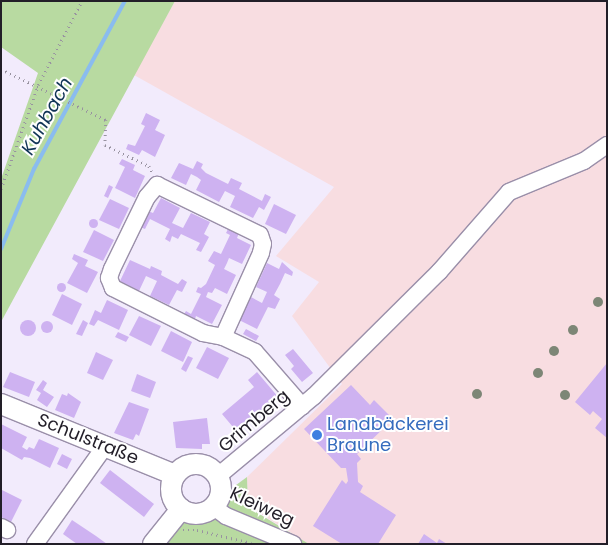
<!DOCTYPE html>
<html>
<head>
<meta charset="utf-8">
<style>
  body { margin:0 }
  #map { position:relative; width:608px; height:545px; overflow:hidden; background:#f2ebfc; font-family:Poppins,sans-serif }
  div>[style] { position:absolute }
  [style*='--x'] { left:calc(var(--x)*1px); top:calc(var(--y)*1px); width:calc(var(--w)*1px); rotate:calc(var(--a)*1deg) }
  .industrial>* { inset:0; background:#f8dde1 }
  .green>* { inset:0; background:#b8daa1 }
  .stream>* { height:4px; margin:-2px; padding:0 2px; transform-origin:2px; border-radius:2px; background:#8abcef }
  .building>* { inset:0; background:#ceb2f1 }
  .round { border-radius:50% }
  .path>* { height:2.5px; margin-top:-1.25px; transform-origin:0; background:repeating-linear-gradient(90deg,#9892a0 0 1px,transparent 0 5px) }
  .roads { filter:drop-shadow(1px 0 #9a8fa9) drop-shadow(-1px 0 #9a8fa9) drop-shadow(0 1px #9a8fa9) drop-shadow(0 -1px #9a8fa9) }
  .minor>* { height:16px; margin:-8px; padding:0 8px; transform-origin:8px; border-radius:8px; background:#fff }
  .major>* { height:20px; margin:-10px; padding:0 10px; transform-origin:10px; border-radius:10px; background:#fff }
  .major>.ring { margin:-10px; padding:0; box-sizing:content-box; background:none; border:20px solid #fff; border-radius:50% }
  .trees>* { width:10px; height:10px; margin:-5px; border-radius:50%; background:#7d8676 }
  .dots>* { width:14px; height:14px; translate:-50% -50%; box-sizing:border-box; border:2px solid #fff; border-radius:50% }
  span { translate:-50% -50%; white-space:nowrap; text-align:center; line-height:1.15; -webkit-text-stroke:4px #fff; paint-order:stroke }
  .street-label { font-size:18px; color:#221e28 }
  .shop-label { font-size:18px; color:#366cbe }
  .left { translate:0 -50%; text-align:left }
  .water-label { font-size:19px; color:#103456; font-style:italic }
  .frame { position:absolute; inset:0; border:2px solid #221e28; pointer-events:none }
</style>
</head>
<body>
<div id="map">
  <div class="industrial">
    <i style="clip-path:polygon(175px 1px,607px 1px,607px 544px,309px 544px,248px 506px,247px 477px,342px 384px,292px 316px,319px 282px,276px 256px,334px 187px,134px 75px)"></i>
  </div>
  <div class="green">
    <i style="clip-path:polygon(1px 1px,175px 1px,1px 322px,1px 179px,38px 73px,1px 47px)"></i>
    <i style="clip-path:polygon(247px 477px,248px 507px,309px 544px,165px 543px,176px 529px)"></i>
  </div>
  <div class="stream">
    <i style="--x:1;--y:249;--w:87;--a:-67.6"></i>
    <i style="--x:34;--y:169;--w:191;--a:-61.6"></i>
  </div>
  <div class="building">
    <i style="clip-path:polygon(146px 113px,160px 120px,155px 130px,165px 135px,155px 157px,142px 150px,139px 155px,126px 149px,128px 144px,135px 146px,145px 126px,141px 124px)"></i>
    <i style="clip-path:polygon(122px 159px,135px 165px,133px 170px,145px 176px,135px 198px,115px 188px,125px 167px,119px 164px)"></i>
    <i style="clip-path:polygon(197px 161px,203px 164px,201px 168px,206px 173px,228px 184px,231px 178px,242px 183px,239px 189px,262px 201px,265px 194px,271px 197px,264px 210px,259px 207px,253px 218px,230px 207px,235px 196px,225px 191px,219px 202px,196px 190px,201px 180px,197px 177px,191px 174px,186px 185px,171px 178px,179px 163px,193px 169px)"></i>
    <i style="clip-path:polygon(109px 185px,113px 187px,108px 198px,104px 196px)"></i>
    <i style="clip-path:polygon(161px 198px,180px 208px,172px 223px,183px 228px,191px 213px,210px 222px,204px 234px,209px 237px,201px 252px,196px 250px,200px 243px,181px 234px,178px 239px,172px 236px,170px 242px,165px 239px,170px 229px,150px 219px,145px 229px,140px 227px,148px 211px,153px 213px)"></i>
    <i style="clip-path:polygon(110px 199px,129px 208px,119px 229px,99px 220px)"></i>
    <i style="clip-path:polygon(274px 204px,296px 215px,286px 234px,265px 224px)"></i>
    <i class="round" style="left:88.5px;top:218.5px;width:9px;height:9px"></i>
    <i style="clip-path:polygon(229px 227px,239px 233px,237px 238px,251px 245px,242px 264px,229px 258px,227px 263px,224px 269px,236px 275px,227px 294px,215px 288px,212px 293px,208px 292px,206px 297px,222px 305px,212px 324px,196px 316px,194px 322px,183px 316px,186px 311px,191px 314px,201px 294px,196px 292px,198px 287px,201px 288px,206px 284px,215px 265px,208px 261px,214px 251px,221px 254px,230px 235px,226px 233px)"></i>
    <i style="clip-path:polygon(94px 230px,114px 240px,103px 261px,83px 252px)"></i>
    <i style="clip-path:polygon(74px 254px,88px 260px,85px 266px,98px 272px,87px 293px,67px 283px,78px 263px,72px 259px)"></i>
    <i style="clip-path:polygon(130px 260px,150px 269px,151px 266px,162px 271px,161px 275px,178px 284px,182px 279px,187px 282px,182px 292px,177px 290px,169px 305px,150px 296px,157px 281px,146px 276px,139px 291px,127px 286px,120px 281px)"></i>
    <i style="clip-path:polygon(282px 262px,293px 272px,292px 276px,285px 273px,280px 284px,274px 295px,280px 299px,275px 309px,268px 307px,257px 329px,239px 320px,251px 297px,262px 303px,267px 292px,256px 287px,267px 263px,279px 269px)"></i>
    <i class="round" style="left:56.5px;top:282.5px;width:9px;height:9px"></i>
    <i style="clip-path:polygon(62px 294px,82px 304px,72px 325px,52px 315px)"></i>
    <i style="clip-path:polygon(107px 300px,128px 310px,119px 330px,98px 320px,94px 326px,89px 324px,95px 310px,101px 313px)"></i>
    <i style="clip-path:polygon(139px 316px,161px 326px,151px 346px,129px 335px)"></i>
    <i style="clip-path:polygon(83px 320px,88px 323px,82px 336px,76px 334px)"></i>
    <i class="round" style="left:20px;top:320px;width:16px;height:16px"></i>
    <i class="round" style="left:41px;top:321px;width:12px;height:12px"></i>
    <i style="clip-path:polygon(246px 329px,259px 336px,256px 341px,243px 334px)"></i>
    <i style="clip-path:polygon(171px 331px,192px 342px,183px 362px,161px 351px)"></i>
    <i style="clip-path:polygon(118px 332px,129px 337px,126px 342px,115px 337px)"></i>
    <i style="clip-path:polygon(207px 347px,229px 358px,218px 379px,196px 368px)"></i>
    <i style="clip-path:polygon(293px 349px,313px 373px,302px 382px,291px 369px,294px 366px,285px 355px)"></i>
    <i style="clip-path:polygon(96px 352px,113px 360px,103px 380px,87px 373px)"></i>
    <i style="clip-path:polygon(188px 356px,193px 358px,186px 372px,181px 369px)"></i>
    <i style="clip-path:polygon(607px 363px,607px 438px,595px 428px,602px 419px,593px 411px,590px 415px,575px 402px)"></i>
    <i style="clip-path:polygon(10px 372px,35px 382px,29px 397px,3px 387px)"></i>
    <i style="clip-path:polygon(257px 372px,279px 398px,238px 433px,222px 414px,254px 387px,248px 380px)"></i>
    <i style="clip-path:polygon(137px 374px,156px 382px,150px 398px,131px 391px)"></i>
    <i style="clip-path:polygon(43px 380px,47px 383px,43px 390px,54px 397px,47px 407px,37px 400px,41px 393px,36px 390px)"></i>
    <i style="clip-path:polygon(351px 385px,370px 405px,374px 400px,390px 416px,385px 421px,388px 424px,357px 454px,361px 459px,357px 463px,358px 482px,363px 486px,360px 492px,396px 515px,378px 544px,342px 544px,313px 526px,342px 480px,346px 484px,348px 481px,346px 468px,341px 468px,304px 429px)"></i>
    <i style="clip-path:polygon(68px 393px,81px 402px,74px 418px,55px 410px,62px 394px,67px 396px)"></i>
    <i style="clip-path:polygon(129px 402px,149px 409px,139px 436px,136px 434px,133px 440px,114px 433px)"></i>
    <i style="clip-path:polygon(207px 418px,210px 444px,202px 444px,202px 449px,176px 448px,173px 422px)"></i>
    <i style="clip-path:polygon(1px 424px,27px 437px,22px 447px,27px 450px,29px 447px,34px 449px,39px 439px,59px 448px,50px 468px,30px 458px,24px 457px,22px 460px,1px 448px)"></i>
    <i style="clip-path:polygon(62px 454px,72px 459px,67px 469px,57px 464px)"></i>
    <i style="clip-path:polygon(110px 470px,154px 504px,144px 517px,100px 483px)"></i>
    <i style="clip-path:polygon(2px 490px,22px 500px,11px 522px,1px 517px)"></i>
    <i style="clip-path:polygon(72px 520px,96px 536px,107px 544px,77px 544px,63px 534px)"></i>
    <i style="clip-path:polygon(424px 534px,437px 543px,439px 539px,447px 544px,418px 544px)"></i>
  </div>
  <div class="path">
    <i style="--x:1;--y:69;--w:117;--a:25.9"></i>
    <i style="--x:106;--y:120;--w:25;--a:92"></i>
    <i style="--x:105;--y:145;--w:49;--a:25.5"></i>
    <i style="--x:149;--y:166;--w:7;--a:63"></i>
    <i style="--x:1;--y:189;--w:110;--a:-70.4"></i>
    <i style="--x:38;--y:85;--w:95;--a:-62.4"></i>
    <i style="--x:183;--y:530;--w:14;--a:0"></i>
    <i style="--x:197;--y:530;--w:56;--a:13.5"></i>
  </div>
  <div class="roads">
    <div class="minor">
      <i style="--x:223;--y:337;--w:20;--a:-169"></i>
      <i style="--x:203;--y:333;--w:101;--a:-153.4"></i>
      <i style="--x:113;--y:288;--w:11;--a:-112"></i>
      <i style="--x:109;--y:278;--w:9;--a:-72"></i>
      <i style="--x:112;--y:269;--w:80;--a:-64.1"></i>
      <i style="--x:147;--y:197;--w:16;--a:-50"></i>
      <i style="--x:157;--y:185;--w:114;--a:25.9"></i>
      <i style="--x:260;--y:235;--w:9;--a:72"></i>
      <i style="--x:263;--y:244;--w:9;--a:103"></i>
      <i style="--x:261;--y:253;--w:92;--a:114.3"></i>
      <i style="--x:223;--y:337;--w:35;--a:25"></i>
      <i style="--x:255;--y:352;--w:72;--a:49"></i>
      <i style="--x:218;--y:476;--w:125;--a:-39.8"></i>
      <i style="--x:314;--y:396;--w:176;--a:-44.8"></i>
      <i style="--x:439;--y:272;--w:106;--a:-48.8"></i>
      <i style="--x:509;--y:192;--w:81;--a:-22.5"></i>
      <i style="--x:584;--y:161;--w:28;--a:-35"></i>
      <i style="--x:214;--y:507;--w:15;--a:37"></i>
      <i style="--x:226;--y:516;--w:73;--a:22.7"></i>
      <i style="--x:1;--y:527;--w:7;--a:27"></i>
      <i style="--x:35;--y:544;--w:122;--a:-54.4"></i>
    </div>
    <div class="major">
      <i style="--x:1;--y:404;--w:188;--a:22.2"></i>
      <i class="ring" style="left:171px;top:464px;width:30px;height:30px"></i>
      <i style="--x:153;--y:544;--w:45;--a:-51.3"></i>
    </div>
  </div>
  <div class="trees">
    <i style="left:598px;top:302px"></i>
    <i style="left:573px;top:330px"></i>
    <i style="left:554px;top:351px"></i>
    <i style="left:538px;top:373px"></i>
    <i style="left:477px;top:394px"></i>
    <i style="left:565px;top:395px"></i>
  </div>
  <div class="dots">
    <i style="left:317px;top:435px;background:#3f7fe0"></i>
  </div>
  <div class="street-label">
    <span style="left:254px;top:421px;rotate:-40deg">Grimberg</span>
    <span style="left:88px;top:439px;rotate:22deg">Schulstraße</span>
    <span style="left:262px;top:507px;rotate:25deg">Kleiweg</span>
  </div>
  <div class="shop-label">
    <span class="left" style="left:327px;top:435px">Landbäckerei<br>Braune</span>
  </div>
  <div class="water-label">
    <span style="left:47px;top:116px;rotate:-61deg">Kuhbach</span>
  </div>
  <div class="frame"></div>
</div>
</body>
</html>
